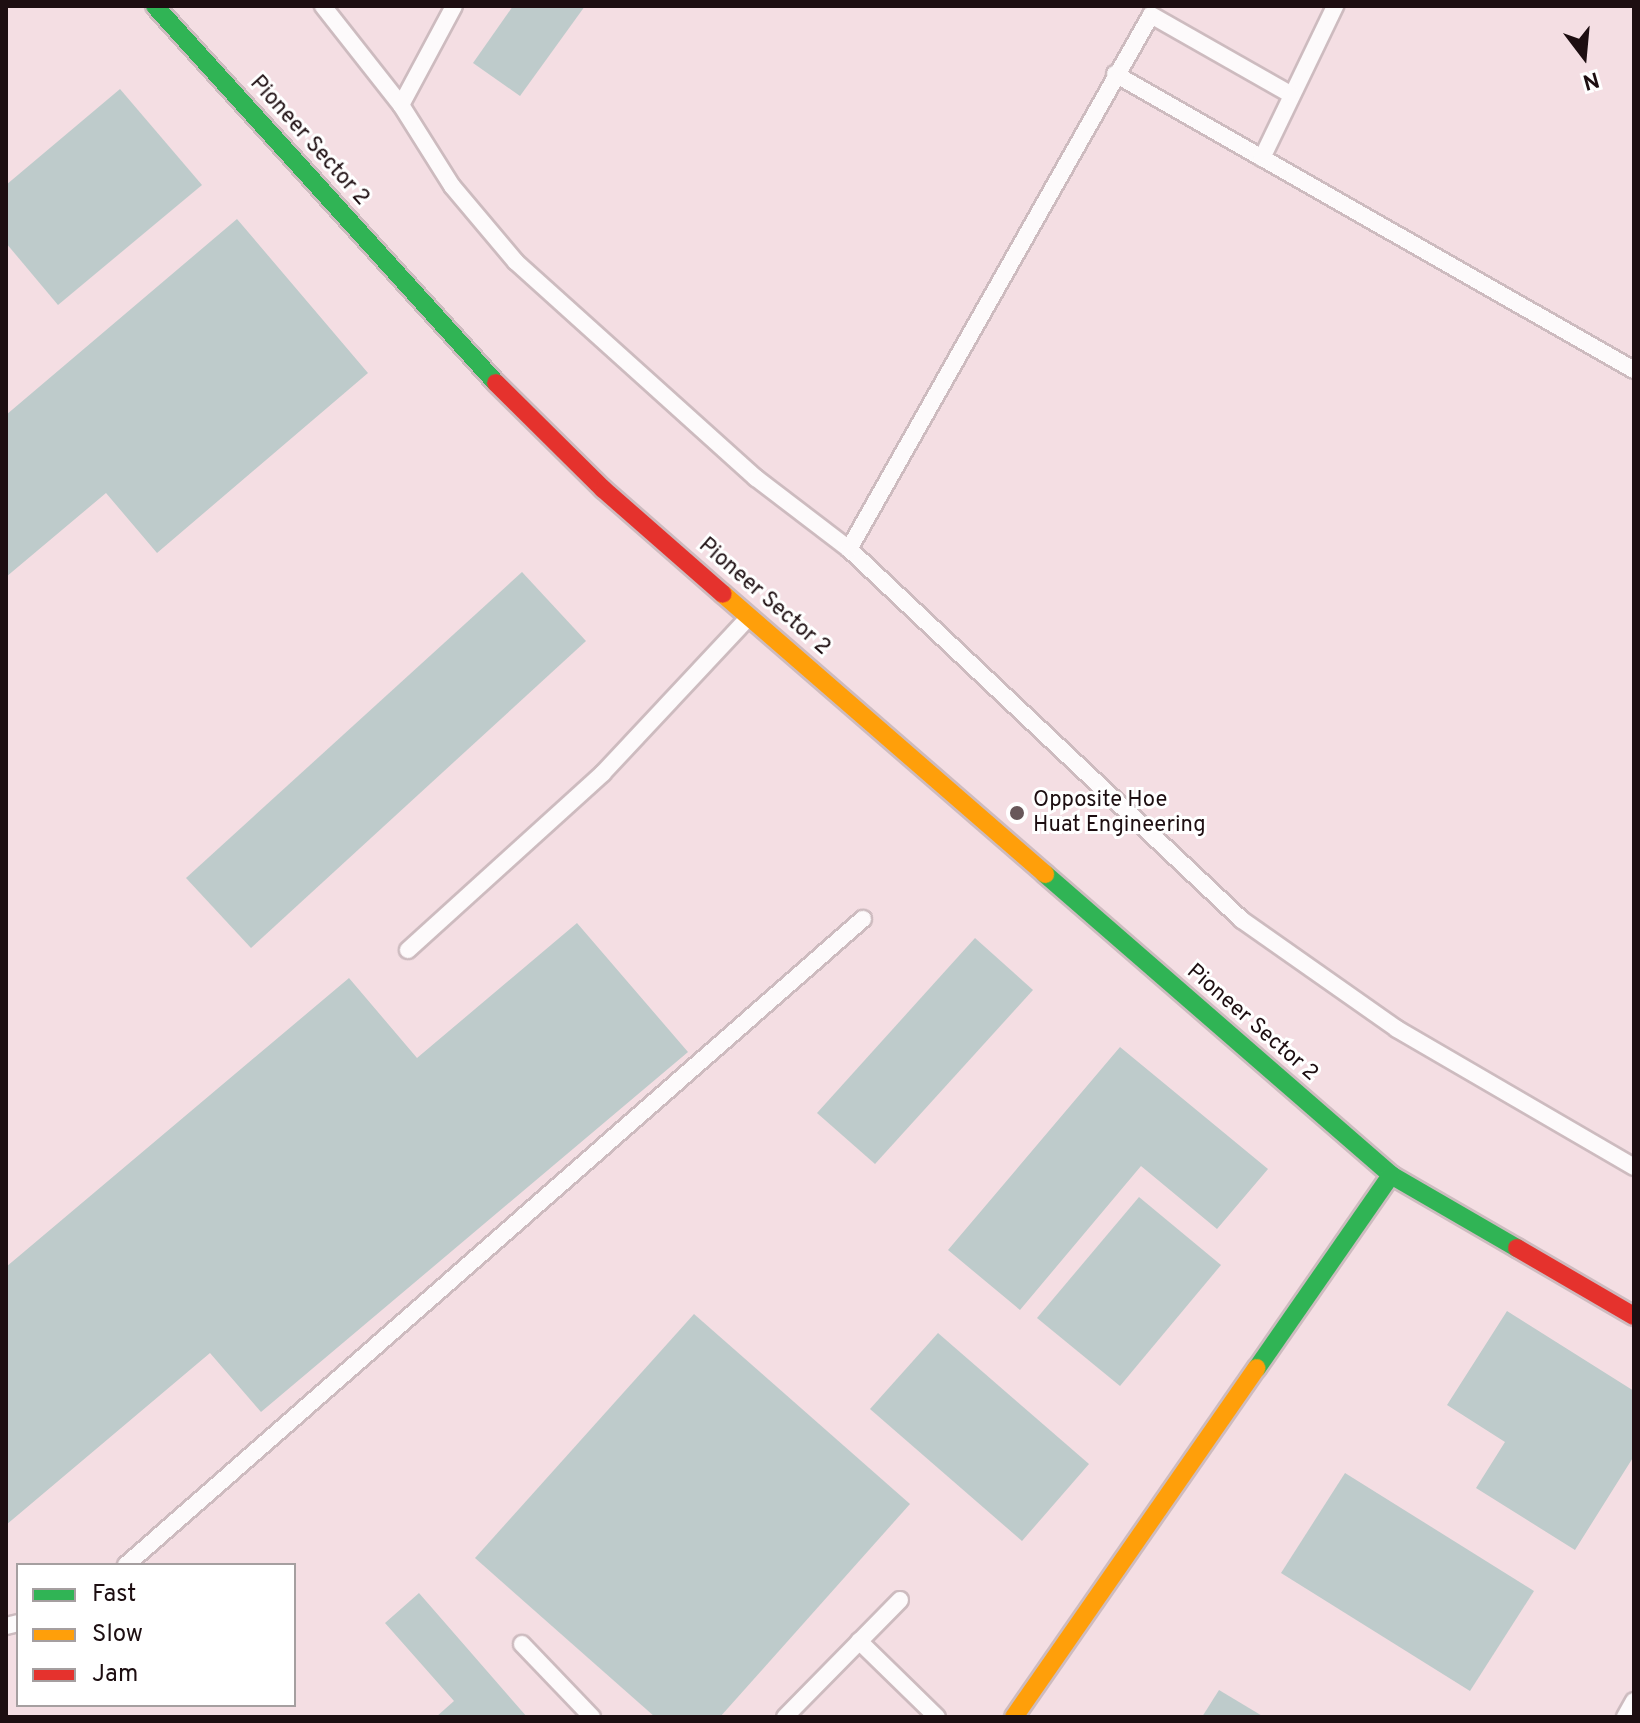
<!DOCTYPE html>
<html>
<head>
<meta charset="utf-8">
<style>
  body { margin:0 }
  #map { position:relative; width:1640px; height:1723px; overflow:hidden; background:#f4dee3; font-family:Overpass,sans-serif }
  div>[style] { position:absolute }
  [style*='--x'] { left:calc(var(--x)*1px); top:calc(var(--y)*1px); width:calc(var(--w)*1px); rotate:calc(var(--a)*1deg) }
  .building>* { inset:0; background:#becbcb }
  .roads { filter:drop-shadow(2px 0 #cdbbbf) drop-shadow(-2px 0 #cdbbbf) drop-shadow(0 2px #cdbbbf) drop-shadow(0 -2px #cdbbbf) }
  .lane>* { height:16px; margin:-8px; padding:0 8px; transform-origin:8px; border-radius:8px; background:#fdfafb }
  .fast>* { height:18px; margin:-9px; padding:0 9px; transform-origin:9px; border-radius:9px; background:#30b455 }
  .slow>* { height:18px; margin:-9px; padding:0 9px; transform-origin:9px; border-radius:9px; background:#ff9f0a }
  .jam>* { height:18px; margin:-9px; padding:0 9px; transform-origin:9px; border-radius:9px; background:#e5322d }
  .dots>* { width:22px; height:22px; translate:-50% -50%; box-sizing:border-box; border:4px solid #fff; border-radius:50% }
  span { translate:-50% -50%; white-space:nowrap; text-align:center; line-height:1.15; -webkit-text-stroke:6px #fff; paint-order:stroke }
  .street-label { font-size:22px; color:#1d0e11 }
  .poi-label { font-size:22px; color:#1d0e11 }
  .left { translate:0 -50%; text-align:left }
  .frame { position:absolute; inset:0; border:8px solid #1d0e11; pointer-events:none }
  .legend { position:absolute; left:16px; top:1563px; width:280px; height:144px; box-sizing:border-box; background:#fff; border:2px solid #a59fa0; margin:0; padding:10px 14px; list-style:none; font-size:24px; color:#1d0e11 }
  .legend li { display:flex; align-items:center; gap:16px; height:40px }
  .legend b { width:40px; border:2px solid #a59fa0 }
  .north { position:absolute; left:1544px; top:16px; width:80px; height:80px; -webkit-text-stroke:6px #fff; paint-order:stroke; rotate:164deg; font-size:22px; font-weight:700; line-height:32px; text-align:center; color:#1d0e11 }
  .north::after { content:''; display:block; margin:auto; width:28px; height:36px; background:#1d0e11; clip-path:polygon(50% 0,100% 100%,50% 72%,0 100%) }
</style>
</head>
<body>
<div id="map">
  <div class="building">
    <i style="clip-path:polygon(513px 6px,585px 6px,520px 96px,473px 63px)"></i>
    <i style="clip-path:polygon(120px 89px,202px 185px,58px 305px,6px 243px,6px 185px)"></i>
    <i style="clip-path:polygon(237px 219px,368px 373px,157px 553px,106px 493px,6px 577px,6px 415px)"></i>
    <i style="clip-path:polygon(522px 572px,586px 641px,251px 948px,186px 878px)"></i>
    <i style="clip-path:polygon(577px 923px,688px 1052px,261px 1412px,210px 1353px,6px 1525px,6px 1267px,349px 978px,417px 1058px)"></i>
    <i style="clip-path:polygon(975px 938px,1033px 990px,875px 1164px,817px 1113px)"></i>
    <i style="clip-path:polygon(1120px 1047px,1268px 1169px,1217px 1229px,1141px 1166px,1020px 1310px,948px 1250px)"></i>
    <i style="clip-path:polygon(1139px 1197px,1221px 1265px,1120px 1386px,1037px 1318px)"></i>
    <i style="clip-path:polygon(1507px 1311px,1634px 1391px,1634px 1456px,1575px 1550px,1476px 1488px,1505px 1442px,1447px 1405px)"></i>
    <i style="clip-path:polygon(694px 1314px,910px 1504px,720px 1717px,655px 1717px,475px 1558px)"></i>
    <i style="clip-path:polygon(938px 1333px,1089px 1464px,1022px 1541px,870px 1409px)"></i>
    <i style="clip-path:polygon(1345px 1473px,1534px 1591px,1470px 1691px,1281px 1573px)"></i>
    <i style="clip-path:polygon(419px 1593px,527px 1717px,436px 1717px,454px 1701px,385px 1623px)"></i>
    <i style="clip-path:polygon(1219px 1690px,1264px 1717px,1202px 1717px)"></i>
  </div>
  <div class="roads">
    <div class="lane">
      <i style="--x:323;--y:6;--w:126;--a:51.8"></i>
      <i style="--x:401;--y:105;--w:96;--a:57.8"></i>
      <i style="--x:452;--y:186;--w:99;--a:49.9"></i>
      <i style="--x:516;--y:262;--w:323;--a:42"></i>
      <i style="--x:756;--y:478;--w:117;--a:37.4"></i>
      <i style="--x:849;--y:549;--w:540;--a:43.35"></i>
      <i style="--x:1242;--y:920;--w:189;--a:35.1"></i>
      <i style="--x:1397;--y:1029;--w:274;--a:30.2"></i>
      <i style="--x:1115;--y:74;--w:597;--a:29.7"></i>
      <i style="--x:401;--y:105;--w:112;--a:-61.8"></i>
      <i style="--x:1262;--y:158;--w:169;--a:-64.3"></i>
      <i style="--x:849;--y:549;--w:613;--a:-60.51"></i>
      <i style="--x:1151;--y:15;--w:160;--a:29.6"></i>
      <i style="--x:408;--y:950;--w:263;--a:-42.2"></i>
      <i style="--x:603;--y:773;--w:211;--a:-46.9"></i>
      <i style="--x:126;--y:1565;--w:980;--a:-41.24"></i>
      <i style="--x:6;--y:1626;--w:12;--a:-14"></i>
      <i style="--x:859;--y:1641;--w:109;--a:44.3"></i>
      <i style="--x:522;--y:1644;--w:101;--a:46.2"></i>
      <i style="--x:785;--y:1717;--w:164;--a:-45.5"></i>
      <i style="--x:1625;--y:1717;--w:18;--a:-61"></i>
    </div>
    <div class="fast">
      <i style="--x:155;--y:6;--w:508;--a:47.87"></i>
      <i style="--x:1045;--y:874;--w:459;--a:41"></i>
      <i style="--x:1391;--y:1175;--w:146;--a:30.1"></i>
      <i style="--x:1257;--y:1368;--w:235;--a:-55.2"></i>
    </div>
    <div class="slow">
      <i style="--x:723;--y:594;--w:427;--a:41"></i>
      <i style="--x:1014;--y:1717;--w:425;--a:-55.2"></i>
    </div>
    <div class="jam">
      <i style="--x:496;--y:383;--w:151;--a:44.7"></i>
      <i style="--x:603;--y:489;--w:159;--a:41.2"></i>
      <i style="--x:1517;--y:1248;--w:135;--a:30.2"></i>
    </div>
  </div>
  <div class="dots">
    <i style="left:1017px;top:813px;background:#68575a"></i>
  </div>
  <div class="street-label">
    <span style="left:309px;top:141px;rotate:48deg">Pioneer Sector 2</span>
    <span style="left:764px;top:597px;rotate:41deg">Pioneer Sector 2</span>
    <span style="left:1252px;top:1023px;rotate:41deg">Pioneer Sector 2</span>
  </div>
  <div class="poi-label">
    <span class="left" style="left:1033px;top:813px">Opposite Hoe<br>Huat Engineering</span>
  </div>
  <div class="frame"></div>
  <ul class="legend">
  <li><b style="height:10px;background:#30b455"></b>Fast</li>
  <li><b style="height:10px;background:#ff9f0a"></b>Slow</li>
  <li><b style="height:10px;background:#e5322d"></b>Jam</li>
  </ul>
  <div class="north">N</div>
</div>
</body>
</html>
